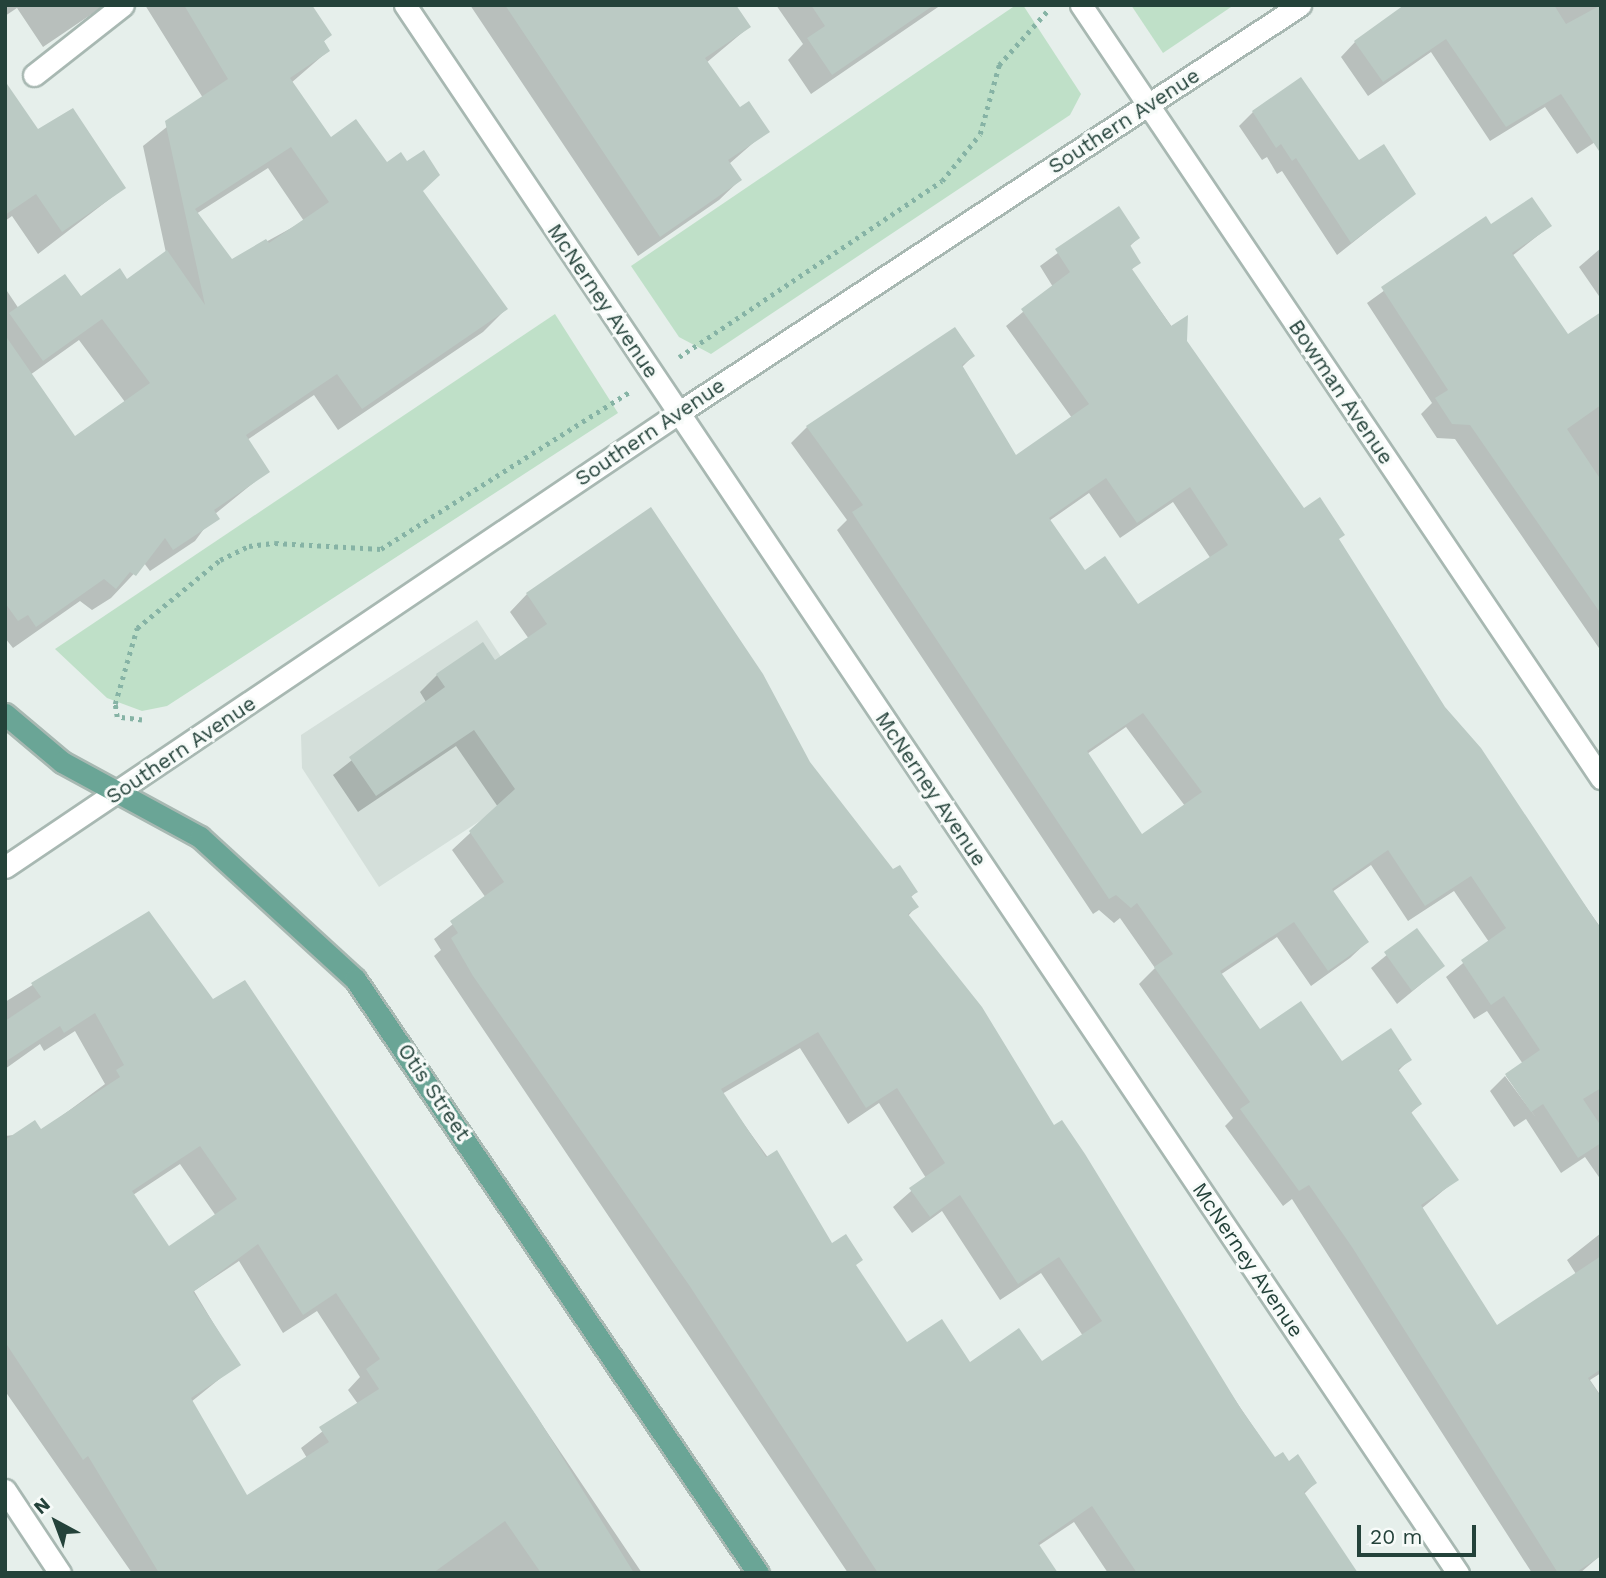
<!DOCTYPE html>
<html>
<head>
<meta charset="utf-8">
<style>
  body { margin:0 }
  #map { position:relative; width:1606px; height:1578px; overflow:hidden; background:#e6efeb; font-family:"Work Sans",sans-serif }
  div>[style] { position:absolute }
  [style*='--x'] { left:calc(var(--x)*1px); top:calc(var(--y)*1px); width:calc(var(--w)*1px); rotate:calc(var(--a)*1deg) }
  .built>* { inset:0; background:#d4dfda }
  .green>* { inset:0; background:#bfe0c8 }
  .shadow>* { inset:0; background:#0003 }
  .building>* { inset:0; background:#bbcac4 }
  .path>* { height:4.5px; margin-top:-2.25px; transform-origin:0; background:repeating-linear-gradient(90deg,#86b3a5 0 3.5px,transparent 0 8.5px) }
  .roads { filter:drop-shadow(2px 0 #a8b8b2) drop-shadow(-2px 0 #a8b8b2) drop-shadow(0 2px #a8b8b2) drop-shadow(0 -2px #a8b8b2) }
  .minor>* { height:21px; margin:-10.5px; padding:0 10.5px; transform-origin:10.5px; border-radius:10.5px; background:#fff }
  .major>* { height:21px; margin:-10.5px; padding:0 10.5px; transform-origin:10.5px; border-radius:10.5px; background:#6aa596 }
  span { translate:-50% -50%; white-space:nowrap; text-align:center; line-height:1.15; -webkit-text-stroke:6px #f7fbf9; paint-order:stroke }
  .street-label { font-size:21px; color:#24423a }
  .frame { position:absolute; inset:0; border:7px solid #24423a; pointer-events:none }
  .north { position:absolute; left:21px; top:1487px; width:70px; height:70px; -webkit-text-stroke:5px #f7fbf9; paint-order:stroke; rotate:319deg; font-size:19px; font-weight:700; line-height:28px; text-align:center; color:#24423a }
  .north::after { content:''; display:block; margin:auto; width:24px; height:32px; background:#24423a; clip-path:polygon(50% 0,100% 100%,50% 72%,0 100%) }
  .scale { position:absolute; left:1357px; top:1525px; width:119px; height:32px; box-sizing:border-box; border:4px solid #24423a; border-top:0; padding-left:9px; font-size:21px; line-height:24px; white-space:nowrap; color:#24423a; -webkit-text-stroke:5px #f7fbf9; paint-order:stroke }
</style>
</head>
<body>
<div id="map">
  <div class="built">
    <i style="clip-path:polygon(477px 620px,570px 762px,379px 887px,302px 768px,301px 735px)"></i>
  </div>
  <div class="green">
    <i style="clip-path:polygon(1016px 5px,1023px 5px,1081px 94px,1070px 115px,711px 354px,679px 337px,631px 266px)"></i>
    <i style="clip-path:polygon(1131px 5px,1234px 5px,1163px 53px)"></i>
    <i style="clip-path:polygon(555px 314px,618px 413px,167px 706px,142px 711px,107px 698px,55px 649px)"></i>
  </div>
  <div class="shadow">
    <i style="clip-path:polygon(5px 5px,105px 5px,43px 47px,17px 8px,5px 16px)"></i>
    <i style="clip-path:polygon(evenodd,145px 5px,310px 5px,330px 35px,323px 42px,328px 51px,291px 83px,330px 140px,386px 164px,421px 191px,506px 309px,483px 332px,338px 430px,314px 395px,247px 440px,268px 471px,215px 514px,195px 541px,150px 571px,144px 563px,111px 598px,92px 610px,80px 601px,13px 648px,5px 638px,5px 288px,19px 309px,80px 298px,127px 281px,166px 253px,143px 146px,203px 98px,145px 5px,268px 168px,304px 221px,231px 261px,196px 214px,268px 168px,145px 5px,79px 340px,125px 402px,75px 438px,30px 375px,79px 340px)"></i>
    <i style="clip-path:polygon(470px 5px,734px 5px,749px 27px,706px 63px,740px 110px,767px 131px,729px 164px,740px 180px,719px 200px,638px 256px)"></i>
    <i style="clip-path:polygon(776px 5px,941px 5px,811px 94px,788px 60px,803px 44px)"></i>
    <i style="clip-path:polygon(1431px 5px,1601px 5px,1601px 138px,1577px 154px,1545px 107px,1490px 141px,1431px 52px,1368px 96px,1341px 57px,1355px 42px)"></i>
    <i style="clip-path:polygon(5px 84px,37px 131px,124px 188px,38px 254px,12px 216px,5px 221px)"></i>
    <i style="clip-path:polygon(1253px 112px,1414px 194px,1337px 255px,1282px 171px,1277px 174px,1267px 157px,1262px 160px,1239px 126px)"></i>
    <i style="clip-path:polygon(evenodd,1118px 209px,1138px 238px,1129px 247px,1139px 262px,1131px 270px,1304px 510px,1338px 540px,1444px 708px,1601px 928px,1601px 1180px,1585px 1157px,1561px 1173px,1526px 1119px,1514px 1127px,1490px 1091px,1505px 1076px,1537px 1119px,1506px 1076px,1523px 1064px,1487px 1011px,1474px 1019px,1446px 977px,1489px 942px,1454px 891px,1408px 921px,1371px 865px,1332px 892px,1367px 942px,1350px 958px,1311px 986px,1277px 937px,1220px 975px,1259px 1032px,1341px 1064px,1410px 1059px,1398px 1071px,1420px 1104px,1410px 1114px,1456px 1180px,1421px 1209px,1496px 1327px,1576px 1274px,1567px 1260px,1601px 1233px,1601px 1373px,1590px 1380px,1601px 1396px,1601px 1555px,1580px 1573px,1532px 1573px,1292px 1199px,1283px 1206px,1225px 1126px,1233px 1118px,1139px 984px,1155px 968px,1120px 918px,1114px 923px,1099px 910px,1093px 914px,837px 530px,847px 520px,791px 443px,807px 427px,973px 356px,962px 367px,1015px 457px,1072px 418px,1006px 326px,1053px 287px,1040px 266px,1118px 209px,1089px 493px,1120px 538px,1173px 502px,1211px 559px,1137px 607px,1084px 573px,1049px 521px,1089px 493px,1118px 209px,1126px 727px,1185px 806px,1142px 836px,1087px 754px,1126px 727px)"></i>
    <i style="clip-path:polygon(1485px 218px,1491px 226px,1550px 226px,1512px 256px,1567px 336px,1601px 314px,1601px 651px,1455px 439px,1437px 438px,1421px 414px,1432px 403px,1367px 303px)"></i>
    <i style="clip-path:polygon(1601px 248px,1601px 299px,1579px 267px)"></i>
    <i style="clip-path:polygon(evenodd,527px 594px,809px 763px,892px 872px,916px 892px,910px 898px,916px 907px,908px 916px,1275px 1459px,1315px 1483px,1303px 1495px,1353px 1573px,1108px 1573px,1074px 1522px,1038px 1546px,1056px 1573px,848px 1573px,434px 956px,441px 950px,434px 939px,486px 898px,452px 850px,498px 807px,456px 746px,358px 812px,333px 775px,426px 702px,420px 692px,437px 675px,494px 662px,529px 639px,510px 612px,527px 594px,800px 1048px,848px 1124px,879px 1103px,926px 1178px,893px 1207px,912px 1233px,942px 1211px,1000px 1300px,1041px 1273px,1083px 1336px,1041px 1364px,970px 1364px,907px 1345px,855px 1266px,832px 1246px,722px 1094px,800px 1048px)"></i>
    <i style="clip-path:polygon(evenodd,149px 913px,212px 1002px,244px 983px,642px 1573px,132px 1573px,5px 1391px,5px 1136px,40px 1132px,105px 1084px,75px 1031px,44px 1051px,40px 1044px,5px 1069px,5px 1002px,149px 913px,180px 1164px,216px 1216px,169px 1248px,133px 1195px,180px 1164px,149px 913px,239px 1261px,283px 1333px,317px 1311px,360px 1377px,348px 1390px,358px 1404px,301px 1448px,307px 1458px,246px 1497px,191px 1402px,238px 1364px,194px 1291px,239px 1261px)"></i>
    <i style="clip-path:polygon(1417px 930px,1443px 966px,1397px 1004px,1371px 968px)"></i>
  </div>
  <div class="building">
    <i style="clip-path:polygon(evenodd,184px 5px,312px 5px,332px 35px,324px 41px,330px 51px,290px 78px,331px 137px,356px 119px,387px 162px,401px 152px,407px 161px,424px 150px,440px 175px,423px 191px,508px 309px,362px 409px,337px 374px,246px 435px,270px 472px,214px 510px,220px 519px,173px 550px,165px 538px,136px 576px,130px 572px,116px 589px,104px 579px,36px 627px,28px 615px,18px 621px,5px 603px,5px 335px,75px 436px,150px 383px,102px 319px,43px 361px,9px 313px,65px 274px,81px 296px,120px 268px,127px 279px,167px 250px,205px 305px,165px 121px,228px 79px,184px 5px,291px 147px,329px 202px,269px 243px,266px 239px,232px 259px,195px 209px,291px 147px)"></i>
    <i style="clip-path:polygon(505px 5px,736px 5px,751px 27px,705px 58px,740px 107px,749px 101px,770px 132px,728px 160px,742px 180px,660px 237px)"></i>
    <i style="clip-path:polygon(811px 5px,934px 5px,832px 75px,807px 38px,825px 26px)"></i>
    <i style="clip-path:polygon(1404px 5px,1554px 5px,1566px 24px,1601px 5px,1601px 154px,1561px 94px,1506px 127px,1446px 39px,1383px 82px,1354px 41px)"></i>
    <i style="clip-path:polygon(1301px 77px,1359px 160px,1384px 144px,1416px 194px,1351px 243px,1296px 158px,1292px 161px,1281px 144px,1276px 148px,1252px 111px)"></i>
    <i style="clip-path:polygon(5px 81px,38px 129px,73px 108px,126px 188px,62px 232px,36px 194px,5px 215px)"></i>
    <i style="clip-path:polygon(1532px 197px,1552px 226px,1512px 253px,1568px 334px,1601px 312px,1601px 405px,1567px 429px,1601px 480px,1601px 614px,1470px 425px,1452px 424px,1435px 398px,1448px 390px,1381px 287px,1486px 216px,1491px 224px)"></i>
    <i style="clip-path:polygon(evenodd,1119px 206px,1140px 238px,1130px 245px,1141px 263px,1132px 269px,1171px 326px,1188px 315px,1187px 341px,1304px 508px,1320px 497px,1345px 535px,1339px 539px,1445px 707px,1481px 748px,1601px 929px,1601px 1088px,1583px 1099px,1601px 1126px,1601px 1143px,1578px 1158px,1543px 1104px,1531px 1112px,1505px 1074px,1540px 1050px,1504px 996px,1491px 1005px,1461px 960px,1506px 928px,1471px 876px,1425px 906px,1388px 850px,1332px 889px,1369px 942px,1328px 971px,1294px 922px,1220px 971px,1260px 1029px,1301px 1001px,1342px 1061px,1391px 1028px,1412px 1060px,1398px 1069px,1422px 1104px,1411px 1112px,1459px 1180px,1421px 1205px,1497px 1325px,1601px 1256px,1601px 1369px,1588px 1378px,1601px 1397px,1601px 1556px,1575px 1573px,1558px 1573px,1352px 1247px,1309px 1185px,1299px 1191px,1240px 1109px,1250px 1102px,1154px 967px,1173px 954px,1137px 903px,1131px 908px,1116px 895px,1109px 899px,861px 526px,852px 512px,863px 505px,806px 426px,955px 327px,975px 356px,962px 365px,1016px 455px,1089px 404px,1021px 309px,1070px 272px,1055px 249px,1119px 206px,1106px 478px,1137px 523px,1190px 487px,1228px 545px,1138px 604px,1105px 556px,1085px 570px,1049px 518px,1106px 478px,1119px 206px,1143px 713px,1202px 792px,1142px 834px,1087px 751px,1143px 713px)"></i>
    <i style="clip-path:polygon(evenodd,651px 507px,763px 674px,810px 762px,893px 869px,900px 865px,918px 892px,911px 896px,919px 907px,908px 914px,982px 1007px,1054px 1125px,1062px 1120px,1085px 1154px,1241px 1409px,1275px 1457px,1283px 1452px,1289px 1461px,1298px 1454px,1317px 1483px,1304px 1492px,1358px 1573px,1137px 1573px,1092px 1506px,1038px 1543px,1058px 1573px,878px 1573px,689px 1285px,473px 976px,451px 938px,458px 933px,450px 921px,504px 882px,469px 831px,515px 789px,474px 730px,376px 796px,349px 757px,445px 687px,436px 674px,483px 642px,495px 660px,547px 624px,526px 593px,651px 507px,818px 1032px,866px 1108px,897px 1088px,945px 1163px,909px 1188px,930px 1217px,960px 1195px,1018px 1284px,1059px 1257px,1102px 1321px,1042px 1361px,1019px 1328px,970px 1362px,942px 1319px,907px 1342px,856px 1265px,863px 1260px,846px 1234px,832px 1243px,777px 1150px,766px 1157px,721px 1089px,818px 1032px)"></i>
    <i style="clip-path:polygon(evenodd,149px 911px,213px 999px,245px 980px,538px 1418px,634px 1573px,541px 1573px,505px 1521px,433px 1573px,159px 1573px,88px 1456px,83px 1460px,5px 1342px,5px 1140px,35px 1120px,41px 1129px,120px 1077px,116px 1070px,124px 1065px,95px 1013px,64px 1033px,60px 1026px,5px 1062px,5px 1021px,41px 997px,31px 983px,149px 911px,200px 1146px,237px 1199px,169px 1246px,132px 1191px,200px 1146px,149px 911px,258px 1244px,303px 1315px,336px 1293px,380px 1359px,366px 1369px,379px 1389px,319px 1427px,329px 1442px,247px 1495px,191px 1398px,241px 1365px,193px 1292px,258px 1244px)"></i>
    <i style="clip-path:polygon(1417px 928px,1445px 966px,1412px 991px,1384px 952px)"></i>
  </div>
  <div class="path">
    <i style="--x:679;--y:357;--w:316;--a:-33.8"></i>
    <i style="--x:942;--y:181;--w:60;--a:-51"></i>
    <i style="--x:980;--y:134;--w:72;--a:-74.6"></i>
    <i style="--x:999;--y:65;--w:76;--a:-48.2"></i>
    <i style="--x:142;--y:720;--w:25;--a:-173"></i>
    <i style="--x:117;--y:717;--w:13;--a:-99"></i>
    <i style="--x:115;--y:704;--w:79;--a:-73.9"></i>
    <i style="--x:137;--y:628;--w:107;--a:-39.3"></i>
    <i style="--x:220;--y:560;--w:32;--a:-26"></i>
    <i style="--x:249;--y:546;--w:26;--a:-7"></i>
    <i style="--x:275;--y:543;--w:106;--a:3.2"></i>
    <i style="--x:381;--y:549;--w:294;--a:-32.3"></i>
  </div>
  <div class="roads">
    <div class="minor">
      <i style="--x:405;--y:5;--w:1889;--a:56.12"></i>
      <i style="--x:1081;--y:5;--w:932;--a:56.07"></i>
      <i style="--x:34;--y:75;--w:113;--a:-38.2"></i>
      <i style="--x:5;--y:867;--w:812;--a:-34"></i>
      <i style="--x:678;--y:413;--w:744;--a:-33.26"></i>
      <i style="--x:5;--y:1490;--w:100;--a:56.5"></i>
    </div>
    <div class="major">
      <i style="--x:5;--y:714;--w:75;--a:40.1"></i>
      <i style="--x:62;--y:762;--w:157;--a:28.5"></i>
      <i style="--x:200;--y:837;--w:210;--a:42.5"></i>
      <i style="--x:355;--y:979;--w:718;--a:55.85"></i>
    </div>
  </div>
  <div class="street-label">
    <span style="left:1124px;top:121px;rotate:-33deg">Southern Avenue</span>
    <span style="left:603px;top:301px;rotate:56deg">McNerney Avenue</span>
    <span style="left:1341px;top:392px;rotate:56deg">Bowman Avenue</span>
    <span style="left:650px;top:432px;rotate:-34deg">Southern Avenue</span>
    <span style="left:181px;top:750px;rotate:-34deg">Southern Avenue</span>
    <span style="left:931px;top:789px;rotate:56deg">McNerney Avenue</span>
    <span style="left:434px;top:1092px;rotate:56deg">Otis Street</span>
    <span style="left:1248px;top:1260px;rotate:56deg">McNerney Avenue</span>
  </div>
  <div class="frame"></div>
  <div class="north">N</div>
  <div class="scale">20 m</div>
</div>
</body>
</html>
